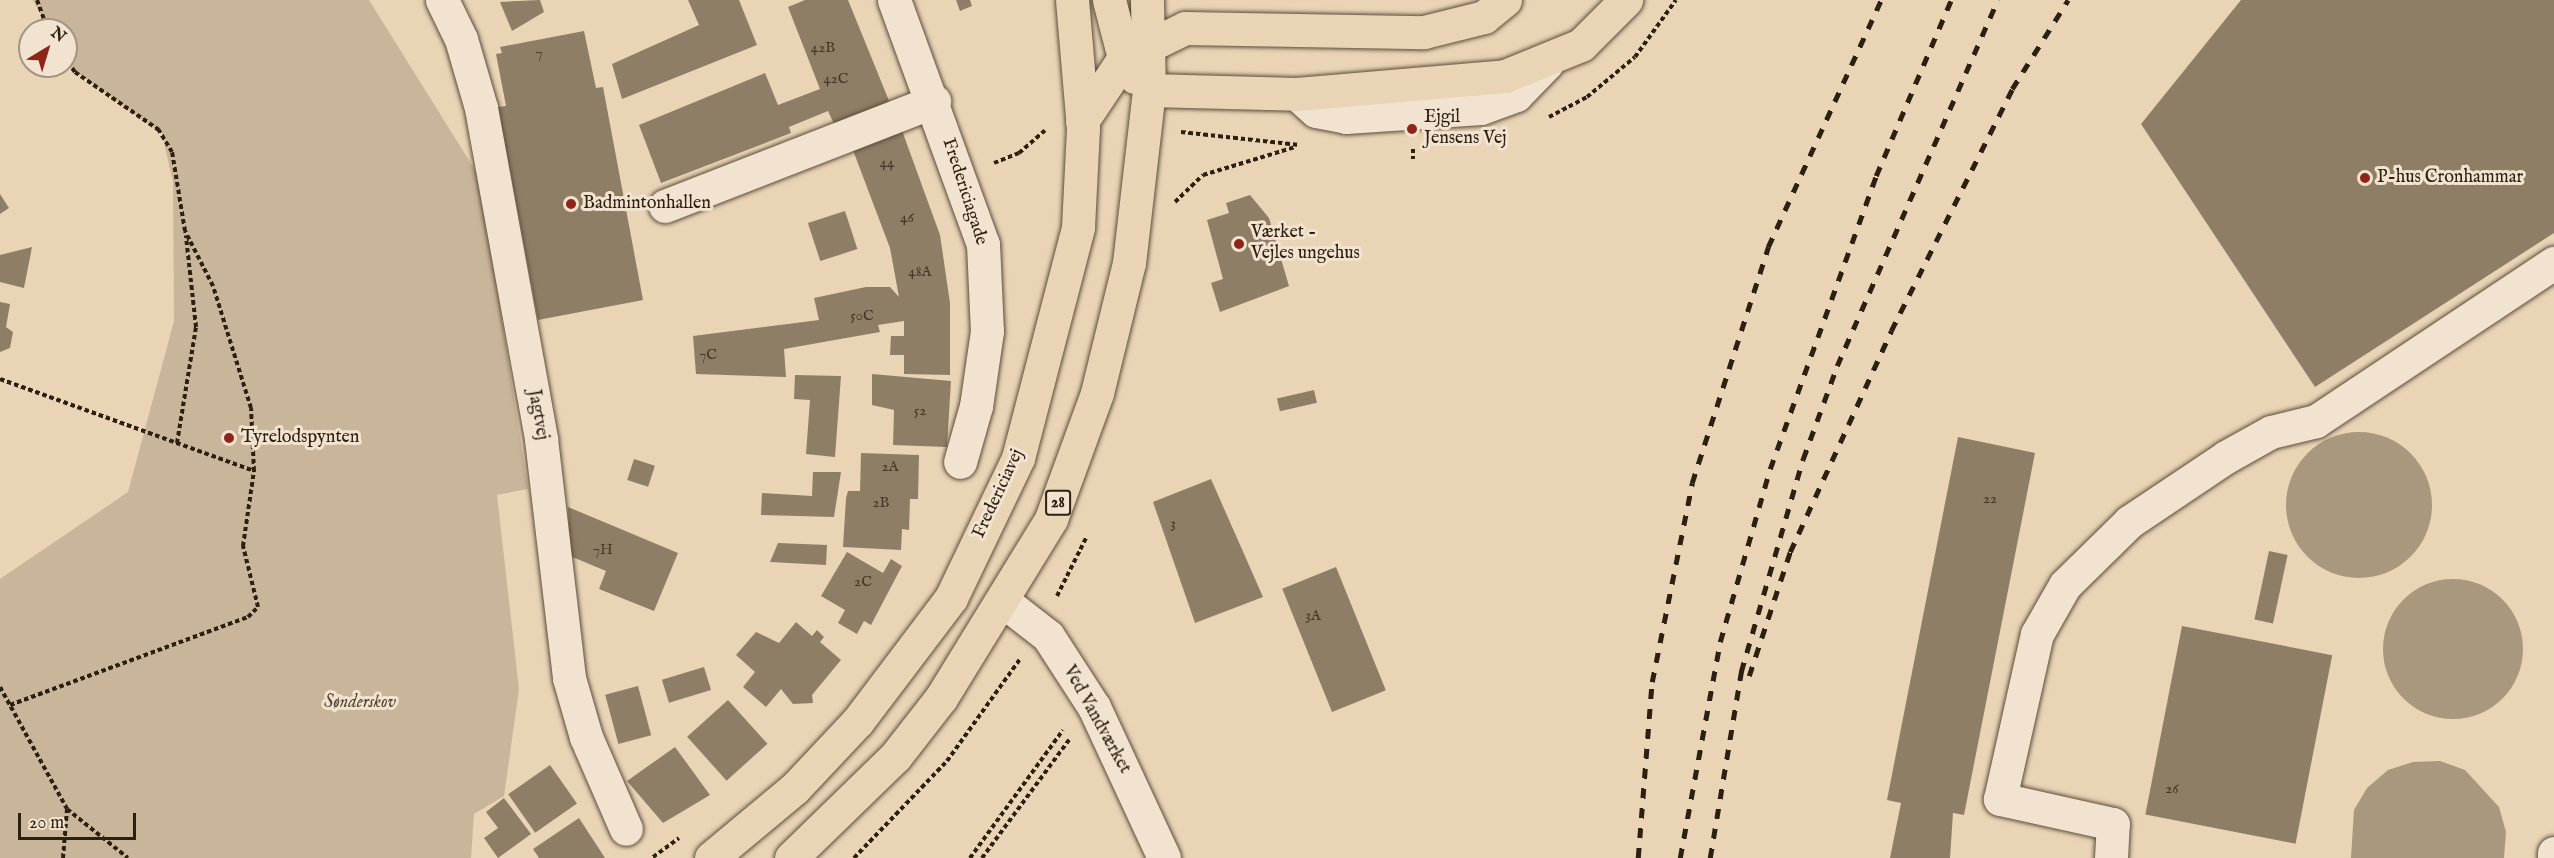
<!DOCTYPE html>
<meta charset="utf-8">
<style>
body{margin:0}
#map{position:relative;width:2554px;height:858px;overflow:hidden;background:#e9d4b6;font-family:"IM FELL English",serif}
div>[style]{position:absolute}
[style*='--x']{left:calc(var(--x)*1px);top:calc(var(--y)*1px);width:calc(var(--w)*1px);rotate:calc(var(--a)*1deg)}
.green>*{inset:0;background:#c9b59a}
.water>*{inset:0;background:#a9977e}
.round{border-radius:50%}
.building>*{inset:0;background:#8f7e66;transform-origin:0 0}
.path>*{height:4px;margin-top:-2px;transform-origin:0;background:repeating-linear-gradient(90deg,#2d2010 0 4.5px,transparent 0 7.5px)}
.roads{filter:drop-shadow(0 0 2px #5c4d3a) drop-shadow(0 0 2px #5c4d3a)}
.minor>*{height:33px;margin:-16.5px;padding:0 16.5px;transform-origin:16.5px;border-radius:16.5px;background:#f1e3d0}
.major>*{height:33px;margin:-16.5px;padding:0 16.5px;transform-origin:16.5px;border-radius:16.5px;background:#e9d4b6}
.rail>*{height:4.5px;margin-top:-2.25px;transform-origin:0;background:repeating-linear-gradient(90deg,#2d2010 0 10px,transparent 0 20px)}
.dots>*{width:16px;height:16px;translate:-50% -50%;box-sizing:border-box;border:3px solid #f1e3d0;border-radius:50%}
span{translate:-50% -50%;white-space:nowrap;text-align:center;line-height:1.15;-webkit-text-stroke:6px #f1e3d0;paint-order:stroke}
.number-label{font-size:15px;color:#463826}
.number-label span{-webkit-text-stroke-width:0}
.shield-label span{padding:2px 4px;background:#f1e3d0;border:2px solid;border-radius:4px;-webkit-text-stroke-width:0}
.shield-label{font-size:16px;color:#2d2010;font-weight:700}
.poi-label{font-size:18px;color:#2d2010}
.left{translate:0 -50%;text-align:left}
.street-label{font-size:18px;color:#2d2010}
.park-label{font-size:18px;color:#544532;font-style:italic}
.north{position:absolute;left:18px;top:18px;width:60px;height:60px;box-sizing:border-box;background:#f1e3d0;border:2px solid #a39583;border-radius:50%;rotate:38deg;font-size:16px;font-weight:700;line-height:24px;text-align:center;color:#2d2010}
.north::after{content:'';display:block;margin:auto;width:21px;height:27px;background:#8f2418;clip-path:polygon(50% 0,100% 100%,50% 72%,0 100%)}
.scale{position:absolute;left:18px;top:813px;width:118px;height:27px;box-sizing:border-box;border:3px solid #2d2010;border-top:0;padding-left:8px;font-size:18px;line-height:21px;white-space:nowrap;color:#2d2010;-webkit-text-stroke:4px #f1e3d0;paint-order:stroke}
</style>
<div id="map">
<div class="green">
<div style="clip-path:polygon(33px 0,369px 0,480px 178px,528px 489px,497px 495px,519px 689px,504px 796px,474px 814px,471px 858px,0 858px,0 579px,128px 492px,174px 321px,173px 182px,162px 134px,69px 67px,66px 30px,49px 30px)"></div>
</div>
<div class="water">
<div class="round" style="left:2286px;top:432px;width:146px;height:146px"></div>
<div class="round" style="left:2383px;top:579px;width:140px;height:140px"></div>
<div style="clip-path:polygon(2440px 761px,2465px 770px,2499px 807px,2506px 832px,2504px 858px,2351px 858px,2354px 810px,2367px 788px,2388px 770px,2413px 762px)"></div>
</div>
<div class="building">
<div style="clip-path:polygon(540px 0,544px 12px,512px 31px,500px 2px)"></div>
<div style="clip-path:polygon(688px 0,739px 0,757px 45px,622px 99px,612px 64px,699px 25px)"></div>
<div style="clip-path:polygon(805px 0,848px 0,894px 113px,840px 137px,828px 111px,789px 127px,791px 133px,661px 183px,639px 125px,765px 73px,778px 105px,820px 89px,788px 7px)"></div>
<div style="clip-path:polygon(956px 0,970px 0,972px 6px,960px 11px)"></div>
<div style="clip-path:polygon(2241px 0,2554px 0,2554px 233px,2315px 387px,2141px 124px)"></div>
<div style="clip-path:polygon(584px 31px,596px 88px,603px 87px,643px 300px,538px 320px,498px 107px,506px 106px,496px 54px,502px 53px,500px 47px)"></div>
<div style="clip-path:polygon(900px 125px,940px 235px,950px 303px,950px 375px,904px 374px,904px 355px,890px 355px,891px 336px,904px 336px,904px 321px,878px 325px,880px 332px,784px 349px,786px 377px,696px 374px,693px 336px,819px 320px,814px 298px,866px 287px,890px 287px,899px 297px,890px 248px,851px 145px)"></div>
<div style="clip-path:polygon(0 194px,9px 208px,0 214px)"></div>
<div style="clip-path:polygon(1250px 195px,1269px 218px,1289px 286px,1220px 312px,1211px 283px,1223px 279px,1207px 220px,1229px 213px,1226px 203px)"></div>
<div style="left:845px;top:211px;width:40px;height:39px;rotate:72deg"></div>
<div style="clip-path:polygon(32px 247px,24px 288px,0 282px,0 255px)"></div>
<div style="clip-path:polygon(0 302px,10px 304px,6px 327px,13px 332px,10px 348px,0 352px)"></div>
<div style="clip-path:polygon(872px 374px,951px 381px,947px 447px,893px 445px,894px 410px,872px 405px)"></div>
<div style="clip-path:polygon(795px 375px,841px 376px,835px 457px,806px 454px,810px 400px,794px 399px)"></div>
<div style="left:1314px;top:390px;width:13px;height:38px;rotate:77deg"></div>
<div style="clip-path:polygon(1958px 437px,2035px 453px,1964px 815px,1953px 813px,1950px 858px,1890px 858px,1901px 803px,1887px 800px)"></div>
<div style="clip-path:polygon(861px 453px,919px 455px,918px 499px,910px 499px,909px 530px,902px 529px,901px 550px,843px 547px,846px 498px,848px 491px,860px 491px)"></div>
<div style="left:634px;top:459px;width:22px;height:22px;rotate:18deg"></div>
<div style="clip-path:polygon(813px 472px,841px 472px,834px 517px,761px 515px,762px 493px,812px 496px)"></div>
<div style="clip-path:polygon(1211px 479px,1263px 597px,1195px 623px,1153px 502px)"></div>
<div style="clip-path:polygon(568px 507px,678px 553px,654px 611px,599px 589px,606px 571px,570px 556px)"></div>
<div style="clip-path:polygon(778px 543px,827px 545px,826px 565px,770px 562px)"></div>
<div style="left:2269px;top:551px;width:19px;height:70px;rotate:12deg"></div>
<div style="clip-path:polygon(847px 552px,883px 573px,891px 559px,902px 566px,871px 625px,864px 621px,857px 634px,838px 623px,845px 610px,821px 596px)"></div>
<div style="left:1336px;top:567px;width:133px;height:58px;rotate:68deg"></div>
<div style="clip-path:polygon(796px 622px,812px 636px,817px 630px,824px 637px,820px 642px,841px 660px,812px 695px,813px 703px,793px 704px,781px 689px,766px 707px,743px 687px,755px 672px,736px 655px,756px 632px,779px 643px)"></div>
<div style="left:2182px;top:626px;width:153px;height:192px;rotate:11deg"></div>
<div style="left:704px;top:667px;width:24px;height:44px;rotate:73deg"></div>
<div style="left:638px;top:686px;width:51px;height:34px;rotate:75deg"></div>
<div style="left:728px;top:700px;width:59px;height:55px;rotate:48deg"></div>
<div style="clip-path:polygon(675px 747px,710px 795px,663px 823px,627px 781px)"></div>
<div style="left:550px;top:765px;width:47px;height:51px;rotate:55deg"></div>
<div style="clip-path:polygon(504px 798px,531px 834px,498px 858px,484px 838px,498px 828px,486px 812px)"></div>
<div style="clip-path:polygon(579px 818px,605px 858px,539px 858px,533px 849px)"></div>
</div>
<div class="path">
<div style="--x:37;--y:0;--w:32;--a:70"></div>
<div style="--x:1549;--y:117;--w:43;--a:-27.8"></div>
<div style="--x:1587;--y:97;--w:62;--a:-39.8"></div>
<div style="--x:1635;--y:57;--w:70;--a:-54.3"></div>
<div style="--x:1181;--y:132;--w:119;--a:6.3"></div>
<div style="--x:1413;--y:149;--w:10;--a:90"></div>
<div style="--x:994;--y:163;--w:27;--a:-22"></div>
<div style="--x:1019;--y:153;--w:35;--a:-41"></div>
<div style="--x:1175;--y:202;--w:39;--a:-44"></div>
<div style="--x:1203;--y:175;--w:96;--a:-16.9"></div>
<div style="--x:0;--y:379;--w:270;--a:19.9"></div>
<div style="--x:177;--y:443;--w:118;--a:-80.7"></div>
<div style="--x:196;--y:327;--w:92;--a:-96.3"></div>
<div style="--x:1057;--y:596;--w:65;--a:-63.4"></div>
<div style="--x:0;--y:687;--w:139;--a:61.2"></div>
<div style="--x:67;--y:809;--w:78;--a:38.8"></div>
<div style="--x:10;--y:705;--w:254;--a:-20.3"></div>
<div style="--x:248;--y:617;--w:14;--a:-45"></div>
<div style="--x:258;--y:607;--w:63;--a:-103.8"></div>
<div style="--x:243;--y:546;--w:76;--a:-81.7"></div>
<div style="--x:254;--y:471;--w:63;--a:-92.7"></div>
<div style="--x:251;--y:408;--w:128;--a:-107.3"></div>
<div style="--x:213;--y:286;--w:62;--a:-117"></div>
<div style="--x:185;--y:231;--w:80;--a:-99.3"></div>
<div style="--x:172;--y:152;--w:26;--a:-121"></div>
<div style="--x:159;--y:130;--w:102;--a:-145.4"></div>
<div style="--x:75;--y:72;--w:15;--a:-127"></div>
<div style="--x:653;--y:857;--w:32;--a:-36"></div>
<div style="--x:63;--y:858;--w:49;--a:-85.3"></div>
<div style="--x:854;--y:858;--w:134;--a:-46.2"></div>
<div style="--x:947;--y:761;--w:125;--a:-54.4"></div>
<div style="--x:970;--y:858;--w:158;--a:-54"></div>
<div style="--x:982;--y:858;--w:147;--a:-53.6"></div>
</div>
<div class="roads">
<div class="minor">
<div style="--x:442;--y:0;--w:43;--a:64"></div>
<div style="--x:461;--y:39;--w:72;--a:73.8"></div>
<div style="--x:481;--y:108;--w:336;--a:79.7"></div>
<div style="--x:541;--y:439;--w:241;--a:83.3"></div>
<div style="--x:569;--y:678;--w:61;--a:73.9"></div>
<div style="--x:586;--y:737;--w:100;--a:66.5"></div>
<div style="--x:894;--y:0;--w:260;--a:70"></div>
<div style="--x:983;--y:244;--w:87;--a:87.4"></div>
<div style="--x:987;--y:331;--w:76;--a:98.3"></div>
<div style="--x:976;--y:406;--w:58;--a:105.9"></div>
<div style="--x:1297;--y:94;--w:25;--a:42"></div>
<div style="--x:1316;--y:111;--w:31;--a:11"></div>
<div style="--x:1346;--y:117;--w:135;--a:-3.8"></div>
<div style="--x:1481;--y:108;--w:37;--a:-20"></div>
<div style="--x:1516;--y:95;--w:45;--a:-45.9"></div>
<div style="--x:665;--y:206;--w:289;--a:-21.3"></div>
<div style="--x:1003;--y:601;--w:57;--a:37.9"></div>
<div style="--x:1048;--y:636;--w:85;--a:57.1"></div>
<div style="--x:1094;--y:707;--w:166;--a:65.1"></div>
<div style="--x:2111;--y:858;--w:34;--a:-87"></div>
<div style="--x:2113;--y:824;--w:116;--a:-167.5"></div>
<div style="--x:2000;--y:799;--w:169;--a:-77.4"></div>
<div style="--x:2037;--y:634;--w:56;--a:-60.3"></div>
<div style="--x:2065;--y:585;--w:90;--a:-44.5"></div>
<div style="--x:2129;--y:522;--w:117;--a:-33.8"></div>
<div style="--x:2226;--y:457;--w:51;--a:-29.1"></div>
<div style="--x:2271;--y:432;--w:46;--a:-13.7"></div>
<div style="--x:2316;--y:421;--w:286;--a:-33.6"></div>
<div style="--x:2554;--y:858;--w:5;--a:-90"></div>
</div>
<div class="major">
<div style="--x:1109;--y:0;--w:60;--a:75.5"></div>
<div style="--x:1124;--y:58;--w:22;--a:60"></div>
<div style="--x:1149;--y:90;--w:148;--a:1.5"></div>
<div style="--x:1297;--y:94;--w:209;--a:-4.9"></div>
<div style="--x:1505;--y:76;--w:82;--a:-22.2"></div>
<div style="--x:1581;--y:45;--w:64;--a:-45"></div>
<div style="--x:1082;--y:121;--w:76;--a:-56.3"></div>
<div style="--x:1124;--y:58;--w:68;--a:-26.2"></div>
<div style="--x:1185;--y:28;--w:239;--a:1"></div>
<div style="--x:1424;--y:32;--w:62;--a:-14"></div>
<div style="--x:1484;--y:17;--w:27;--a:-39"></div>
<div style="--x:711;--y:858;--w:109;--a:-39.8"></div>
<div style="--x:795;--y:788;--w:92;--a:-46.8"></div>
<div style="--x:858;--y:721;--w:154;--a:-52.9"></div>
<div style="--x:951;--y:598;--w:155;--a:-64.4"></div>
<div style="--x:1018;--y:458;--w:239;--a:-75.4"></div>
<div style="--x:1078;--y:227;--w:99;--a:-87.1"></div>
<div style="--x:1083;--y:128;--w:128;--a:-94.9"></div>
<div style="--x:791;--y:858;--w:145;--a:-44.2"></div>
<div style="--x:895;--y:757;--w:75;--a:-52.1"></div>
<div style="--x:941;--y:698;--w:210;--a:-58.4"></div>
<div style="--x:1051;--y:519;--w:134;--a:-69.9"></div>
<div style="--x:1097;--y:393;--w:134;--a:-76.2"></div>
<div style="--x:1129;--y:263;--w:174;--a:-83.4"></div>
<div style="--x:1149;--y:90;--w:90;--a:-91.3"></div>
</div>
</div>
<div class="rail">
<div style="--x:1749;--y:676;--w:131;--a:-71.7"></div>
<div style="--x:1790;--y:552;--w:243;--a:-65.4"></div>
<div style="--x:1891;--y:331;--w:271;--a:-63.4"></div>
<div style="--x:2012;--y:89;--w:105;--a:-57.8"></div>
<div style="--x:1638;--y:858;--w:177;--a:-85.5"></div>
<div style="--x:1652;--y:682;--w:203;--a:-78.6"></div>
<div style="--x:1692;--y:483;--w:248;--a:-72.1"></div>
<div style="--x:1768;--y:247;--w:272;--a:-65.4"></div>
<div style="--x:1680;--y:858;--w:220;--a:-79.5"></div>
<div style="--x:1720;--y:642;--w:180;--a:-73.9"></div>
<div style="--x:1770;--y:469;--w:312;--a:-70.1"></div>
<div style="--x:1876;--y:176;--w:191;--a:-66.9"></div>
<div style="--x:1710;--y:858;--w:189;--a:-80.5"></div>
<div style="--x:1741;--y:672;--w:222;--a:-73.8"></div>
<div style="--x:1803;--y:459;--w:99;--a:-69.9"></div>
<div style="--x:1837;--y:366;--w:400;--a:-66.3"></div>
</div>
<div class="dots">
<div style="left:1412px;top:129px;background:#8f2418"></div>
<div style="left:2365px;top:178px;background:#8f2418"></div>
<div style="left:571px;top:204px;background:#8f2418"></div>
<div style="left:1239px;top:244px;background:#8f2418"></div>
<div style="left:229px;top:438px;background:#8f2418"></div>
</div>
<div class="number-label">
<span style="left:823px;top:48px">42B</span>
<span style="left:539px;top:53px">7</span>
<span style="left:836px;top:79px">42C</span>
<span style="left:887px;top:163px">44</span>
<span style="left:907px;top:218px">46</span>
<span style="left:920px;top:272px">48A</span>
<span style="left:862px;top:316px">50C</span>
<span style="left:708px;top:355px">7C</span>
<span style="left:920px;top:411px">52</span>
<span style="left:890px;top:467px">2A</span>
<span style="left:1990px;top:499px">22</span>
<span style="left:881px;top:503px">2B</span>
<span style="left:1173px;top:524px">3</span>
<span style="left:603px;top:550px">7H</span>
<span style="left:863px;top:582px">2C</span>
<span style="left:1313px;top:616px">3A</span>
<span style="left:2172px;top:789px">26</span>
</div>
<div class="shield-label">
<span style="left:1058px;top:503px">28</span>
</div>
<div class="poi-label">
<span class="left" style="left:1424px;top:129px">Ejgil<br>Jensens Vej</span>
<span class="left" style="left:2377px;top:178px">P-hus Cronhammar</span>
<span class="left" style="left:583px;top:204px">Badmintonhallen</span>
<span class="left" style="left:1251px;top:244px">Værket -<br>Vejles ungehus</span>
<span class="left" style="left:241px;top:438px">Tyrelodspynten</span>
</div>
<div class="street-label">
<span style="left:964px;top:192px;rotate:72deg">Fredericiagade</span>
<span style="left:537px;top:415px;rotate:80deg">Jagtvej</span>
<span style="left:999px;top:494px;rotate:-65deg">Fredericiavej</span>
<span style="left:1096px;top:720px;rotate:61deg">Ved Vandværket</span>
</div>
<div class="park-label">
<span style="left:360px;top:703px">Sønderskov</span>
</div>
<div class="north">N</div>
<div class="scale">20 m</div>
</div>
